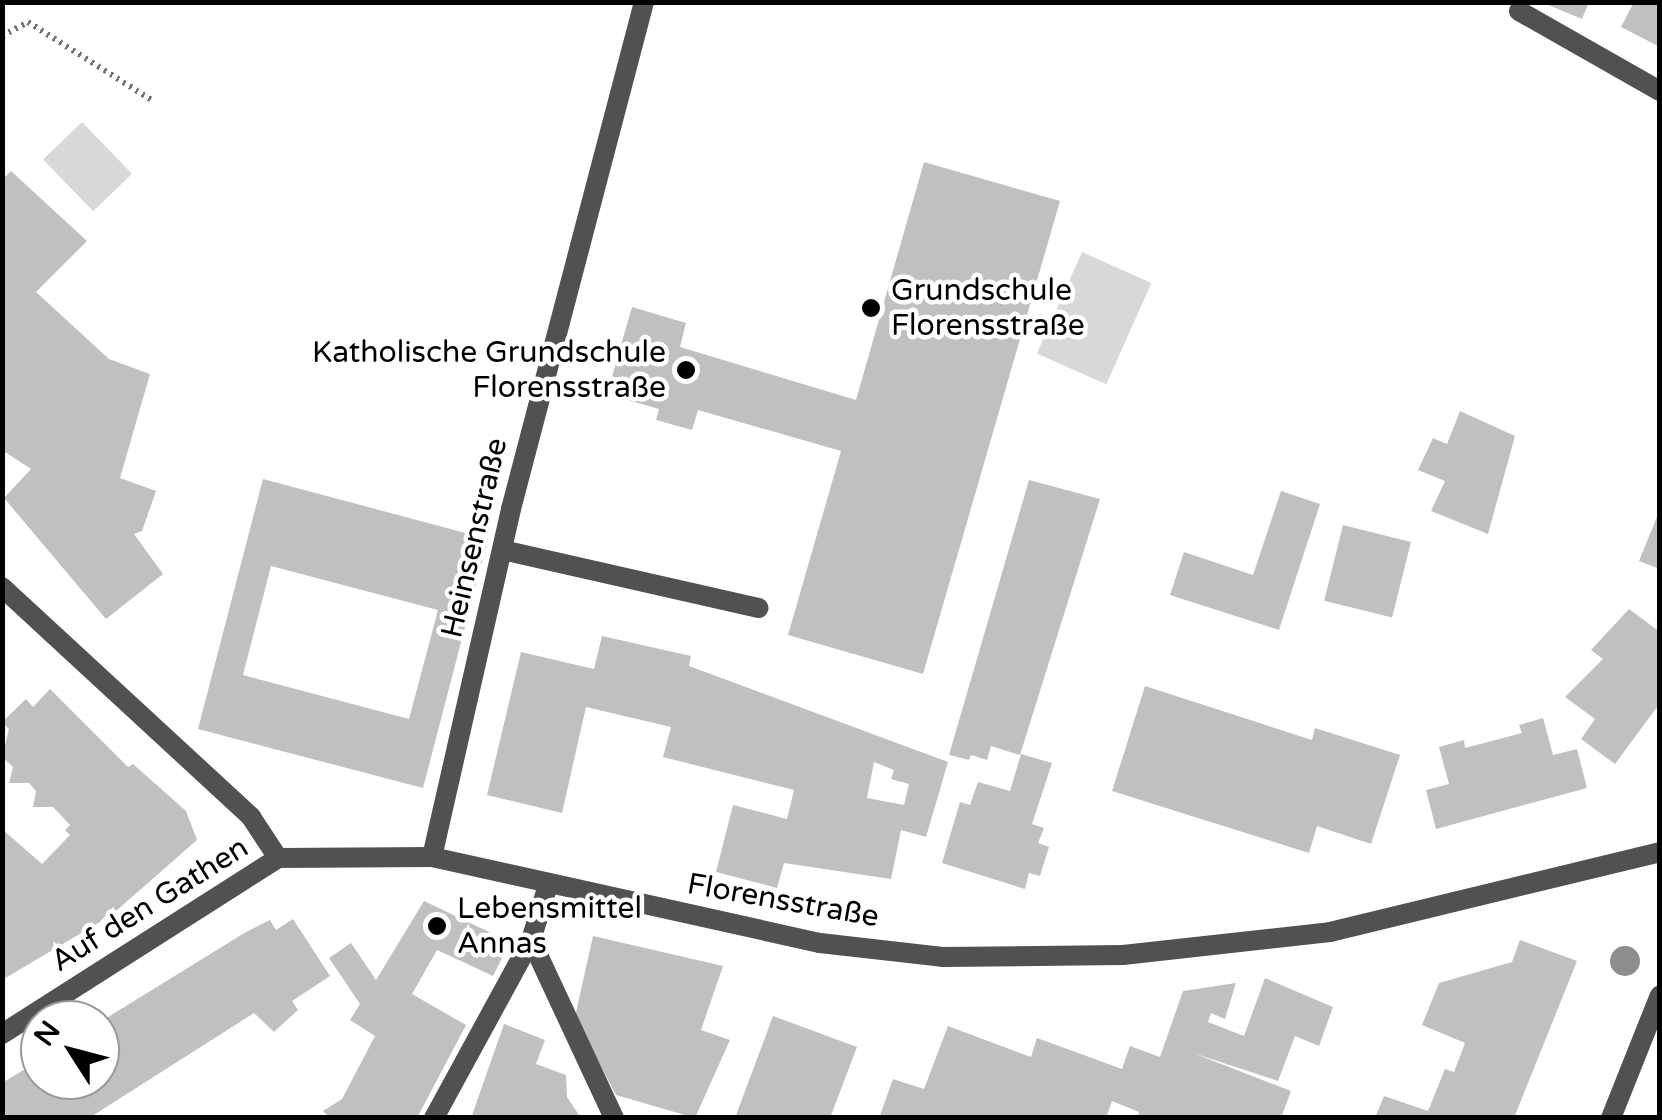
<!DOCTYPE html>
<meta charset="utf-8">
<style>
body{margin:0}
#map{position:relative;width:1662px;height:1120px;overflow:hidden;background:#fff;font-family:"Varela Round",sans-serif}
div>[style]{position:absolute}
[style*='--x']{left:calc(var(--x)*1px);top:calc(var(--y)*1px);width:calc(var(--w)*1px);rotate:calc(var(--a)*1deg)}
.green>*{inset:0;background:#d8d8d8;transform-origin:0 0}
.building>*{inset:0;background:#c0c0c0;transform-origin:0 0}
.path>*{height:6px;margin-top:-3px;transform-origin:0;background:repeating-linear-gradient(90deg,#737373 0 2.5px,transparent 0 7.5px)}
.lane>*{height:20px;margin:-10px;padding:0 10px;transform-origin:10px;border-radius:10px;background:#515151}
.street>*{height:20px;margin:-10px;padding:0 10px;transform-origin:10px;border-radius:10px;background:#515151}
.trees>*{width:30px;height:30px;margin:-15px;border-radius:50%;background:#8d8d8d}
.dots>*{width:28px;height:28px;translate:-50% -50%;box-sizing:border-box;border:5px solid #fff;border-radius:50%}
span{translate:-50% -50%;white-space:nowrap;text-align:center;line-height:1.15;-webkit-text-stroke:9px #fff;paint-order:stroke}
.poi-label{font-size:30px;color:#000}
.left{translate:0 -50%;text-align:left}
.right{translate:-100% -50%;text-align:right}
.street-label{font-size:30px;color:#000}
.frame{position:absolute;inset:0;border:5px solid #000;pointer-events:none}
.north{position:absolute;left:20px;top:1000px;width:100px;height:100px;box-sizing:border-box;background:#fff;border:2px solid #999;border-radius:50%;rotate:306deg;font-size:28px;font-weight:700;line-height:40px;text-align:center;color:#000}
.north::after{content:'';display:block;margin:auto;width:35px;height:45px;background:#000;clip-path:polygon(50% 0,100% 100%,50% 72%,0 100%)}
</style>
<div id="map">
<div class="green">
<div style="left:82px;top:122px;width:72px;height:54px;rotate:46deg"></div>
<div style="left:1082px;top:252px;width:76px;height:111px;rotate:24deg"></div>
</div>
<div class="building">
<div style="clip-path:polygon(1541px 2px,1589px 2px,1582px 19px)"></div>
<div style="clip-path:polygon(1634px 2px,1660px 2px,1660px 47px,1621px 27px)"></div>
<div style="clip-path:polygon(924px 162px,1060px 201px,923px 674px,788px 635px,841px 451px,698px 410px,692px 430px,656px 420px,659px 409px,607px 394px,632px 307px,686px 323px,680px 347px,856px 400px)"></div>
<div style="clip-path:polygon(11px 171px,87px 241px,36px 292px,109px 359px,150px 374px,120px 478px,156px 491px,142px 531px,134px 534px,163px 574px,106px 619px,4px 498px,31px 469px,2px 450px,2px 180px)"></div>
<div style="clip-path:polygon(1460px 411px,1515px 436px,1488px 534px,1431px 511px,1445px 481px,1418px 470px,1433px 438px,1447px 444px)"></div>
<div style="clip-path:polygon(evenodd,263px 479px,488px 539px,423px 788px,198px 729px,263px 479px,271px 566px,438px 610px,409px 719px,243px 675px,271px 566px)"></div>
<div style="clip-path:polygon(1029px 480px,1100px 499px,1020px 755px,991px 746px,987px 760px,971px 755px,969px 760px,949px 755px)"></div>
<div style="clip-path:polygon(1281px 491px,1320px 504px,1279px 630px,1170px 595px,1184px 552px,1253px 575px)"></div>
<div style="clip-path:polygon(1659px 512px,1660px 512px,1660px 569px,1639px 561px)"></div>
<div style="left:1343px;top:525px;width:70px;height:78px;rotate:14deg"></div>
<div style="clip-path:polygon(1629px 609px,1660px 632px,1660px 703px,1615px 764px,1581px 739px,1595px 719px,1565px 697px,1603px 659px,1591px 650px)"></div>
<div style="clip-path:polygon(evenodd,602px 636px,691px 656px,689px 666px,948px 762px,926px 837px,901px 830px,891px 879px,784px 863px,777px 888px,716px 872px,733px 805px,787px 819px,794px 790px,663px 757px,671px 727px,586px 707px,562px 813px,487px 795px,521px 652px,594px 669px,602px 636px,874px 762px,894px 770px,891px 779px,909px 784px,904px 805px,867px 798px,874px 762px)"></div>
<div style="clip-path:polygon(1145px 686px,1312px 740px,1315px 728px,1400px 755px,1371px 844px,1317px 826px,1309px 853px,1112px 791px)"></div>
<div style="clip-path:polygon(50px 689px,128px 767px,133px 764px,186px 811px,197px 840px,116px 911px,113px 907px,100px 922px,2px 980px,2px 829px,42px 864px,70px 835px,65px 830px,70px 825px,53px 807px,33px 807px,36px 791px,29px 783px,9px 783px,13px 767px,2px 757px,9px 729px,2px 722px,26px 699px,33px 707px)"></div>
<div style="clip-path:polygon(1543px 718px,1553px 755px,1577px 749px,1587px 788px,1436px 829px,1426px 790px,1449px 784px,1439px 747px,1464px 740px,1465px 748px,1522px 733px,1519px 725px)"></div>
<div style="clip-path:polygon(1021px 754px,1052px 763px,1032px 824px,1044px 828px,1038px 843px,1049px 847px,1040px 876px,1029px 873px,1025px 889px,942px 863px,960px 802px,970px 805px,978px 782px,1010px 791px)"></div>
<div style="clip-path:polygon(424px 901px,510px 942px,493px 976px,437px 950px,412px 994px,466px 1025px,417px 1118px,330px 1118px,323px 1111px,342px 1099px,375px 1036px,350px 1020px,360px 1004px,329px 958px,351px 943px,376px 980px)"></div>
<div style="clip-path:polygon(293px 919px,330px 976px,292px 1001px,298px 1010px,274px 1032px,254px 1013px,89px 1118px,2px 1118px,2px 1083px,40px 1060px,40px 1080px,100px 1080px,100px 1022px,246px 932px,270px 920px,276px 930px)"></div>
<div style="clip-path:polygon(593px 936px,723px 966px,701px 1030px,730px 1040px,695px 1118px,616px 1095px,575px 1017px)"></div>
<div style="clip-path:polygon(1520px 940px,1577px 961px,1514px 1118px,1375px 1118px,1384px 1096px,1428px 1111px,1445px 1069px,1454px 1072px,1465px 1043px,1422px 1025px,1439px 983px,1512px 962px)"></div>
<div style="clip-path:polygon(1265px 978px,1333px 1007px,1319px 1046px,1295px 1036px,1278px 1081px,1193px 1053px,1291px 1091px,1281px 1118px,1137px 1118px,1139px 1112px,1112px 1101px,1106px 1118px,879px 1118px,893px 1079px,924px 1089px,948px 1026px,1031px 1057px,1037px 1038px,1122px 1069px,1130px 1046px,1160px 1057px,1183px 991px,1236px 983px,1225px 1019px,1211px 1013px,1208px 1022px,1244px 1036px)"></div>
<div style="clip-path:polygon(773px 1016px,857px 1047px,830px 1118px,735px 1118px)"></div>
<div style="clip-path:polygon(504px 1024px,545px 1040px,536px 1064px,566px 1075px,567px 1097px,581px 1118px,471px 1118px)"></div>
</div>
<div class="path">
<div style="--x:2;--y:36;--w:30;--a:-28"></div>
<div style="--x:28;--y:22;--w:148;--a:32.3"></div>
</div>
<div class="lane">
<div style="--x:1519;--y:11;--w:162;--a:29.6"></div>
<div style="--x:503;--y:550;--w:262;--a:12.8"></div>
</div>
<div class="street">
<div style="--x:2;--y:587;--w:339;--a:42.7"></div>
<div style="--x:251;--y:817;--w:49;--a:56.6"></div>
<div style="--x:432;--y:857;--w:357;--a:-77.2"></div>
<div style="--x:511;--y:509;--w:524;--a:-75.3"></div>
<div style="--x:531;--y:940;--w:196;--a:65"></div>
<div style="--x:2;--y:1034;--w:327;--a:-32.5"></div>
<div style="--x:278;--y:858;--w:154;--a:-0.4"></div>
<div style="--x:432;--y:857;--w:397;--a:12.5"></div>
<div style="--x:820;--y:943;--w:123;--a:6.5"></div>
<div style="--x:942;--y:957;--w:181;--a:-0.6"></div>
<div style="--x:1123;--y:955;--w:208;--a:-6.3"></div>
<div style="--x:1330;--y:932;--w:340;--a:-13.6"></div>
<div style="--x:434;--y:1118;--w:203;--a:-61.4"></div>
<div style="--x:531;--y:940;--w:58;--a:-72.8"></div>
<div style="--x:1611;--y:1118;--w:132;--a:-68.3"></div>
</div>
<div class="trees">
<div style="left:1625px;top:961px"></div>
</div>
<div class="dots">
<div style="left:871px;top:308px;background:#000"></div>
<div style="left:686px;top:370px;background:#000"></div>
<div style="left:437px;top:926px;background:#000"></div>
</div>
<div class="poi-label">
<span class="left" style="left:891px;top:308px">Grundschule<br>Florensstraße</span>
<span class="right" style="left:666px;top:370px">Katholische Grundschule<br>Florensstraße</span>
<span class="left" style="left:457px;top:926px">Lebensmittel<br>Annas</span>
</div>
<div class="street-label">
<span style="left:475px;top:538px;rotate:-77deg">Heinsenstraße</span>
<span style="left:783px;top:901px;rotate:10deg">Florensstraße</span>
<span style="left:150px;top:905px;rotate:-32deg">Auf den Gathen</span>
</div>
<div class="frame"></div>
<div class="north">N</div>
</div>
